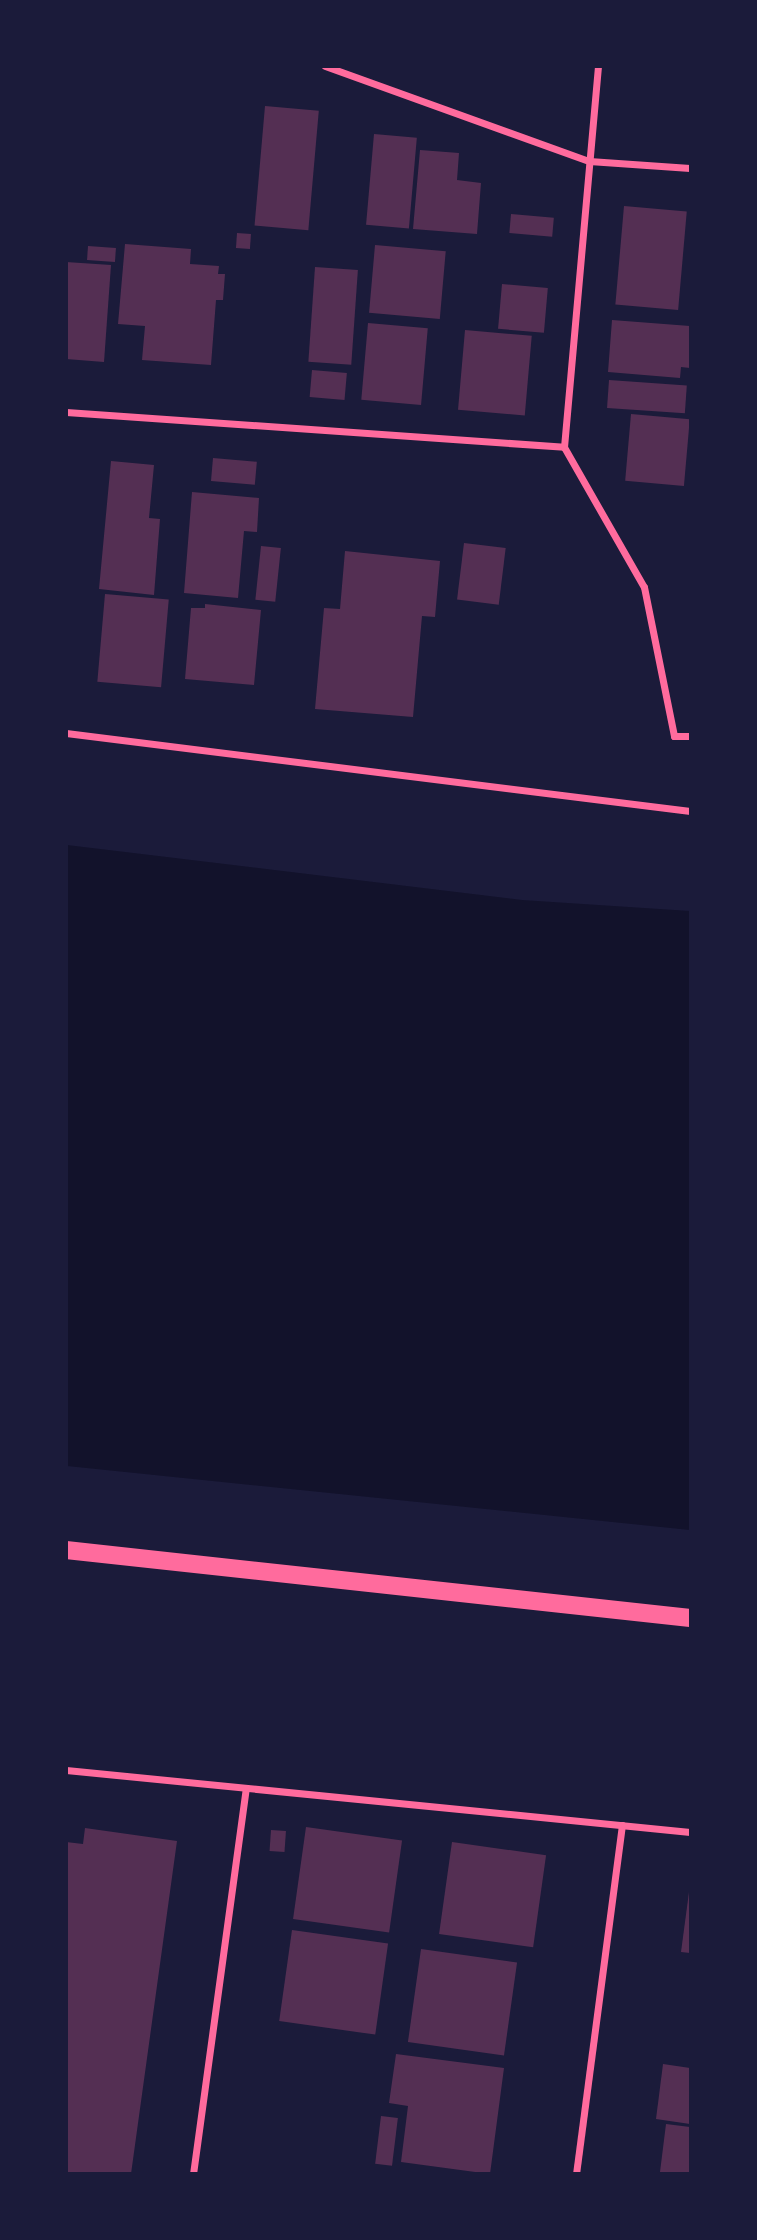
<!DOCTYPE html>
<style>
body{margin:0}
#map{position:relative;width:757px;height:2240px;overflow:hidden;background:#1b1b3a;font-family:Bitter,serif}
div>[style]{position:absolute}
[style*='--x']{left:calc(var(--x)*1px);top:calc(var(--y)*1px);width:calc(var(--w)*1px);rotate:calc(var(--a)*1deg)}
.water>*{inset:0;background:#12122b}
.building>*{inset:0;background:#542f53;transform-origin:0 0}
.minor>*{height:7px;margin:-3.5px;padding:0 3.5px;transform-origin:3.5px;border-radius:3.5px;background:#ff6b9d}
.primary>*{height:18px;margin:-9px;padding:0 9px;transform-origin:9px;border-radius:9px;background:#ff6b9d}
span{translate:-50% -50%;white-space:nowrap;text-align:center;line-height:1.15;-webkit-text-stroke:7px #1b1b3a;paint-order:stroke}
.frame{position:absolute;inset:0;border:68px solid #1b1b3a;pointer-events:none}
</style>
<div id="map">
<div class="water">
<div style="clip-path:polygon(67px 845px,522px 900px,690px 911px,690px 1530px,67px 1466px)"></div>
</div>
<div class="building">
<div style="left:265px;top:106px;width:54px;height:120px;rotate:5deg"></div>
<div style="left:374px;top:134px;width:43px;height:91px;rotate:5deg"></div>
<div style="clip-path:polygon(420px 150px,459px 153px,457px 180px,481px 183px,477px 234px,413px 229px)"></div>
<div style="left:624px;top:206px;width:63px;height:99px;rotate:5deg"></div>
<div style="left:511px;top:214px;width:43px;height:19px;rotate:5deg"></div>
<div style="left:237px;top:233px;width:14px;height:15px;rotate:4deg"></div>
<div style="clip-path:polygon(125px 244px,191px 249px,190px 264px,219px 266px,218px 274px,225px 274px,223px 300px,216px 300px,211px 365px,142px 360px,145px 326px,118px 324px)"></div>
<div style="left:375px;top:245px;width:71px;height:68px;rotate:5deg"></div>
<div style="left:88px;top:246px;width:28px;height:14px;rotate:4deg"></div>
<div style="clip-path:polygon(66px 262px,111px 265px,104px 362px,66px 359px)"></div>
<div style="left:315px;top:267px;width:43px;height:95px;rotate:4deg"></div>
<div style="left:502px;top:284px;width:46px;height:45px;rotate:5deg"></div>
<div style="clip-path:polygon(612px 320px,690px 326px,690px 368px,681px 367px,680px 378px,608px 372px)"></div>
<div style="left:368px;top:323px;width:60px;height:77px;rotate:5deg"></div>
<div style="left:465px;top:330px;width:67px;height:80px;rotate:5deg"></div>
<div style="left:312px;top:370px;width:35px;height:27px;rotate:5deg"></div>
<div style="left:609px;top:380px;width:78px;height:28px;rotate:4deg"></div>
<div style="left:631px;top:414px;width:59px;height:67px;rotate:5deg"></div>
<div style="left:213px;top:458px;width:44px;height:23px;rotate:5deg"></div>
<div style="clip-path:polygon(111px 461px,154px 465px,149px 518px,160px 519px,154px 595px,99px 589px)"></div>
<div style="clip-path:polygon(192px 492px,259px 498px,257px 532px,244px 531px,238px 598px,184px 593px)"></div>
<div style="left:464px;top:543px;width:42px;height:57px;rotate:7deg"></div>
<div style="left:261px;top:546px;width:20px;height:54px;rotate:6deg"></div>
<div style="clip-path:polygon(345px 551px,440px 561px,435px 617px,422px 616px,413px 717px,315px 709px,324px 608px,340px 609px)"></div>
<div style="left:105px;top:594px;width:64px;height:88px;rotate:5deg"></div>
<div style="clip-path:polygon(205px 604px,261px 610px,254px 685px,185px 679px,191px 608px,205px 608px)"></div>
<div style="left:306px;top:1827px;width:97px;height:93px;rotate:8deg"></div>
<div style="clip-path:polygon(85px 1828px,177px 1841px,131px 2174px,66px 2174px,66px 1842px,83px 1844px)"></div>
<div style="left:271px;top:1830px;width:15px;height:21px;rotate:4deg"></div>
<div style="left:452px;top:1842px;width:95px;height:93px;rotate:8deg"></div>
<div style="clip-path:polygon(689px 1892px,690px 1892px,690px 1953px,681px 1952px)"></div>
<div style="left:292px;top:1930px;width:97px;height:92px;rotate:8deg"></div>
<div style="left:421px;top:1949px;width:97px;height:94px;rotate:8deg"></div>
<div style="clip-path:polygon(396px 2054px,504px 2068px,490px 2174px,401px 2162px,408px 2106px,389px 2103px)"></div>
<div style="clip-path:polygon(663px 2064px,690px 2068px,690px 2124px,656px 2119px)"></div>
<div style="left:381px;top:2116px;width:17px;height:48px;rotate:7deg"></div>
<div style="clip-path:polygon(666px 2124px,690px 2127px,690px 2174px,660px 2172px)"></div>
</div>
<div class="minor">
<div style="--x:325;--y:66;--w:281;--a:19.8"></div>
<div style="--x:589;--y:161;--w:101;--a:4"></div>
<div style="--x:66;--y:412;--w:499;--a:4"></div>
<div style="--x:564;--y:447;--w:383;--a:-84.9"></div>
<div style="--x:564;--y:447;--w:161;--a:60.3"></div>
<div style="--x:644;--y:587;--w:152;--a:78.6"></div>
<div style="--x:674;--y:736;--w:16;--a:0"></div>
<div style="--x:66;--y:733;--w:629;--a:7.13"></div>
<div style="--x:66;--y:1770;--w:627;--a:5.67"></div>
<div style="--x:193;--y:2174;--w:389;--a:-82.2"></div>
<div style="--x:576;--y:2174;--w:352;--a:-82.5"></div>
</div>
<div class="primary">
<div style="--x:66;--y:1550;--w:628;--a:6.22"></div>
</div>
<div class="frame"></div>
</div>
